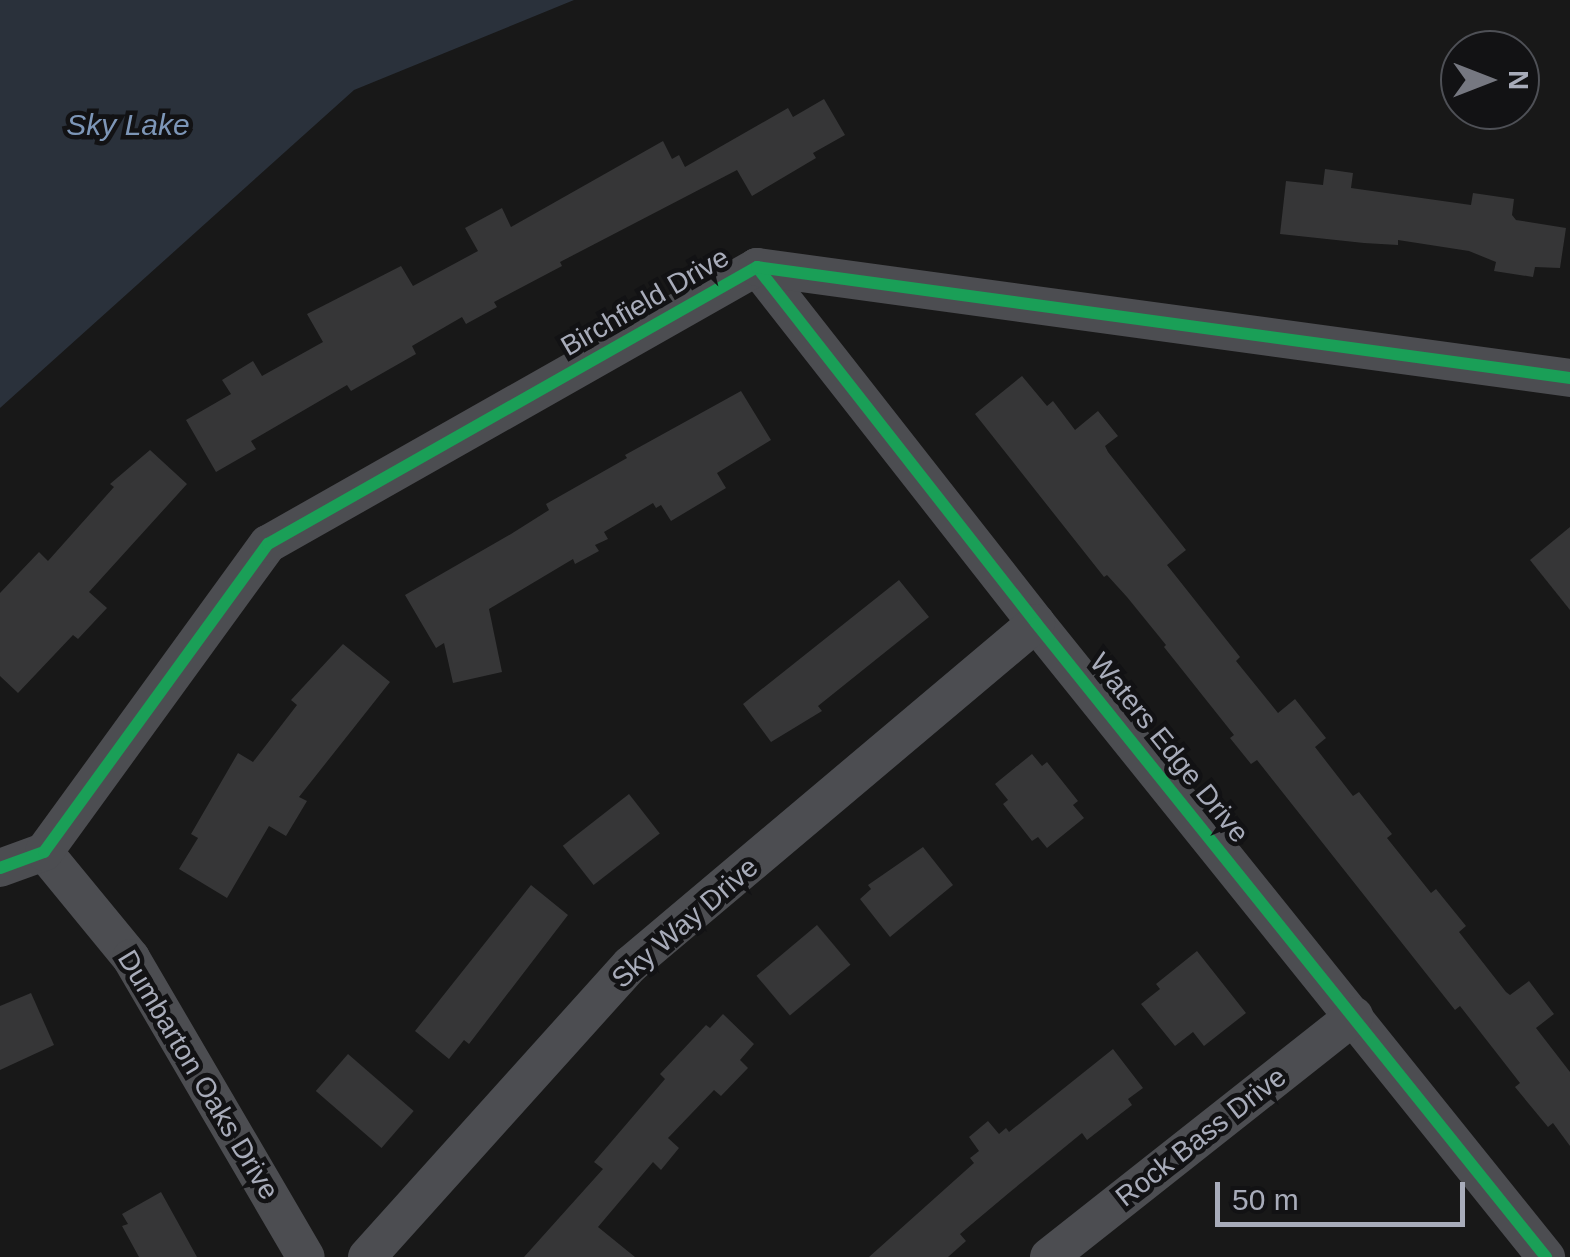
<!DOCTYPE html>
<style>
body{margin:0}
#map{position:relative;width:1570px;height:1257px;overflow:hidden;background:#181818;font-family:Helvetica,sans-serif}
div>[style]{position:absolute}
[style*='--x']{left:calc(var(--x)*1px);top:calc(var(--y)*1px);width:calc(var(--w)*1px);rotate:calc(var(--a)*1deg)}
.water>*{inset:0;background:#2a313b}
.building>*{inset:0;background:#363637;transform-origin:0 0}
.street>*{height:38px;margin:-19px;padding:0 19px;transform-origin:19px;border-radius:19px;background:#4c4d51}
.cycleway>*{height:12px;margin:-6px;padding:0 6px;transform-origin:6px;border-radius:6px;background:#1a9f57}
span{translate:-50% -50%;white-space:nowrap;text-align:center;line-height:1.15;-webkit-text-stroke:9px #121214;paint-order:stroke}
.street-label{font-size:28px;color:#a8acba}
.water-label{font-size:30px;color:#7d96b7;font-style:italic}
.north{position:absolute;left:1440px;top:30px;width:100px;height:100px;box-sizing:border-box;background:#121214;border:2px solid #4e5056;border-radius:50%;rotate:90deg;font-size:28px;font-weight:700;line-height:40px;text-align:center;color:#a8acba}
.north::after{content:'';display:block;margin:auto;width:35px;height:45px;background:#767881;clip-path:polygon(50% 0,100% 100%,50% 72%,0 100%)}
.scale{position:absolute;left:1215px;top:1182px;width:250px;height:45px;box-sizing:border-box;border:5px solid #a8acba;border-top:0;padding-left:12px;font-size:30px;line-height:35px;white-space:nowrap;color:#a8acba;-webkit-text-stroke:8px #121214;paint-order:stroke}
</style>
<div id="map">
<div class="water">
<div style="clip-path:polygon(0 0,574px 0,354px 90px,0 408px)"></div>
</div>
<div class="building">
<div style="clip-path:polygon(824px 99px,845px 135px,813px 153px,816px 158px,752px 196px,737px 170px,560px 262px,562px 266px,494px 302px,497px 307px,466px 324px,462px 317px,412px 346px,416px 354px,351px 391px,347px 385px,251px 441px,256px 449px,216px 472px,186px 420px,231px 394px,222px 380px,253px 361px,262px 376px,323px 342px,307px 314px,401px 266px,413px 286px,478px 251px,465px 228px,502px 208px,511px 227px,663px 141px,672px 159px,679px 155px,685px 167px,788px 108px,793px 117px)"></div>
<div style="clip-path:polygon(1325px 169px,1353px 173px,1351px 188px,1471px 205px,1473px 193px,1514px 199px,1512px 215px,1516px 220px,1566px 228px,1560px 268px,1535px 267px,1533px 277px,1494px 271px,1496px 262px,1469px 251px,1398px 240px,1398px 245px,1364px 243px,1280px 234px,1286px 181px,1323px 185px)"></div>
<div style="clip-path:polygon(1022px 376px,1047px 406px,1053px 401px,1075px 430px,1098px 411px,1118px 436px,1105px 446px,1108px 452px,1186px 550px,1167px 565px,1240px 657px,1236px 661px,1278px 713px,1295px 699px,1326px 738px,1315px 747px,1353px 796px,1359px 792px,1392px 834px,1387px 838px,1431px 893px,1436px 889px,1466px 926px,1459px 932px,1506px 992px,1510px 995px,1529px 981px,1554px 1014px,1536px 1028px,1570px 1072px,1570px 1146px,1553px 1123px,1548px 1127px,1515px 1087px,1520px 1083px,1460px 1006px,1455px 1010px,1257px 760px,1251px 764px,1230px 738px,1234px 735px,1164px 647px,1166px 645px,1127px 597px,1107px 575px,1104px 577px,975px 414px)"></div>
<div style="clip-path:polygon(741px 391px,771px 440px,717px 473px,726px 488px,671px 521px,661px 505px,656px 508px,653px 503px,604px 532px,608px 539px,595px 545px,599px 551px,575px 564px,573px 559px,489px 609px,502px 672px,453px 683px,444px 643px,436px 648px,405px 595px,511px 534px,549px 510px,546px 504px,627px 458px,625px 455px)"></div>
<div style="clip-path:polygon(150px 450px,187px 484px,89px 592px,107px 608px,78px 639px,73px 635px,18px 693px,0 676px,0 593px,39px 552px,48px 561px,114px 487px,110px 484px)"></div>
<div style="clip-path:polygon(1570px 527px,1570px 610px,1530px 560px)"></div>
<div style="clip-path:polygon(899px 580px,929px 617px,818px 706px,822px 711px,771px 742px,743px 704px)"></div>
<div style="clip-path:polygon(343px 644px,390px 682px,299px 797px,307px 801px,286px 836px,269px 826px,227px 898px,179px 869px,198px 838px,191px 834px,238px 753px,253px 762px,297px 705px,291px 700px)"></div>
<div style="clip-path:polygon(1032px 754px,1042px 766px,1047px 762px,1078px 801px,1073px 805px,1084px 818px,1047px 848px,1038px 837px,1032px 841px,1003px 804px,1008px 800px,995px 784px)"></div>
<div style="left:629px;top:794px;width:50px;height:84px;rotate:52deg"></div>
<div style="clip-path:polygon(923px 847px,953px 885px,890px 937px,860px 899px,871px 889px,868px 885px)"></div>
<div style="clip-path:polygon(531px 885px,568px 915px,469px 1044px,464px 1040px,449px 1059px,415px 1031px)"></div>
<div style="left:817px;top:925px;width:52px;height:79px;rotate:50deg"></div>
<div style="clip-path:polygon(1197px 951px,1246px 1013px,1204px 1046px,1193px 1032px,1175px 1046px,1141px 1004px,1160px 989px,1156px 984px)"></div>
<div style="clip-path:polygon(31px 993px,54px 1045px,0 1070px,0 1006px)"></div>
<div style="clip-path:polygon(723px 1014px,754px 1044px,740px 1060px,748px 1068px,721px 1096px,714px 1090px,668px 1138px,679px 1148px,661px 1170px,653px 1162px,598px 1227px,635px 1257px,524px 1257px,603px 1169px,594px 1162px,665px 1079px,660px 1074px,706px 1025px,710px 1028px)"></div>
<div style="clip-path:polygon(1113px 1049px,1143px 1088px,1128px 1099px,1132px 1105px,1087px 1140px,1082px 1133px,1010px 1192px,960px 1234px,966px 1241px,948px 1257px,869px 1257px,974px 1163px,970px 1158px,979px 1151px,969px 1137px,988px 1121px,999px 1134px,1006px 1128px,1009px 1132px)"></div>
<div style="left:348px;top:1054px;width:87px;height:49px;rotate:41deg"></div>
<div style="clip-path:polygon(161px 1192px,197px 1257px,139px 1257px,122px 1226px,128px 1224px,122px 1214px)"></div>
</div>
<div class="street">
<div style="--x:757;--y:267;--w:452;--a:51.9"></div>
<div style="--x:1036;--y:623;--w:814;--a:51.19"></div>
<div style="--x:44;--y:852;--w:137;--a:50.6"></div>
<div style="--x:131;--y:958;--w:346;--a:59.7"></div>
<div style="--x:0;--y:868;--w:47;--a:-20"></div>
<div style="--x:44;--y:852;--w:381;--a:-54"></div>
<div style="--x:268;--y:544;--w:562;--a:-29.53"></div>
<div style="--x:757;--y:267;--w:821;--a:7.77"></div>
<div style="--x:367;--y:1257;--w:393;--a:-48"></div>
<div style="--x:630;--y:965;--w:531;--a:-40.11"></div>
<div style="--x:1049;--y:1257;--w:389;--a:-38.3"></div>
</div>
<div class="cycleway">
<div style="--x:757;--y:267;--w:452;--a:51.9"></div>
<div style="--x:1036;--y:623;--w:814;--a:51.19"></div>
<div style="--x:0;--y:868;--w:47;--a:-20"></div>
<div style="--x:44;--y:852;--w:381;--a:-54"></div>
<div style="--x:268;--y:544;--w:562;--a:-29.53"></div>
<div style="--x:757;--y:267;--w:821;--a:7.77"></div>
</div>
<div class="street-label">
<span style="left:645px;top:302px;rotate:-30deg">Birchfield Drive</span>
<span style="left:1169px;top:748px;rotate:51deg">Waters Edge Drive</span>
<span style="left:685px;top:923px;rotate:-41deg">Sky Way Drive</span>
<span style="left:198px;top:1075px;rotate:59deg">Dumbarton Oaks Drive</span>
<span style="left:1201px;top:1137px;rotate:-38deg">Rock Bass Drive</span>
</div>
<div class="water-label">
<span style="left:128px;top:125px">Sky Lake</span>
</div>
<div class="north">N</div>
<div class="scale">50 m</div>
</div>
